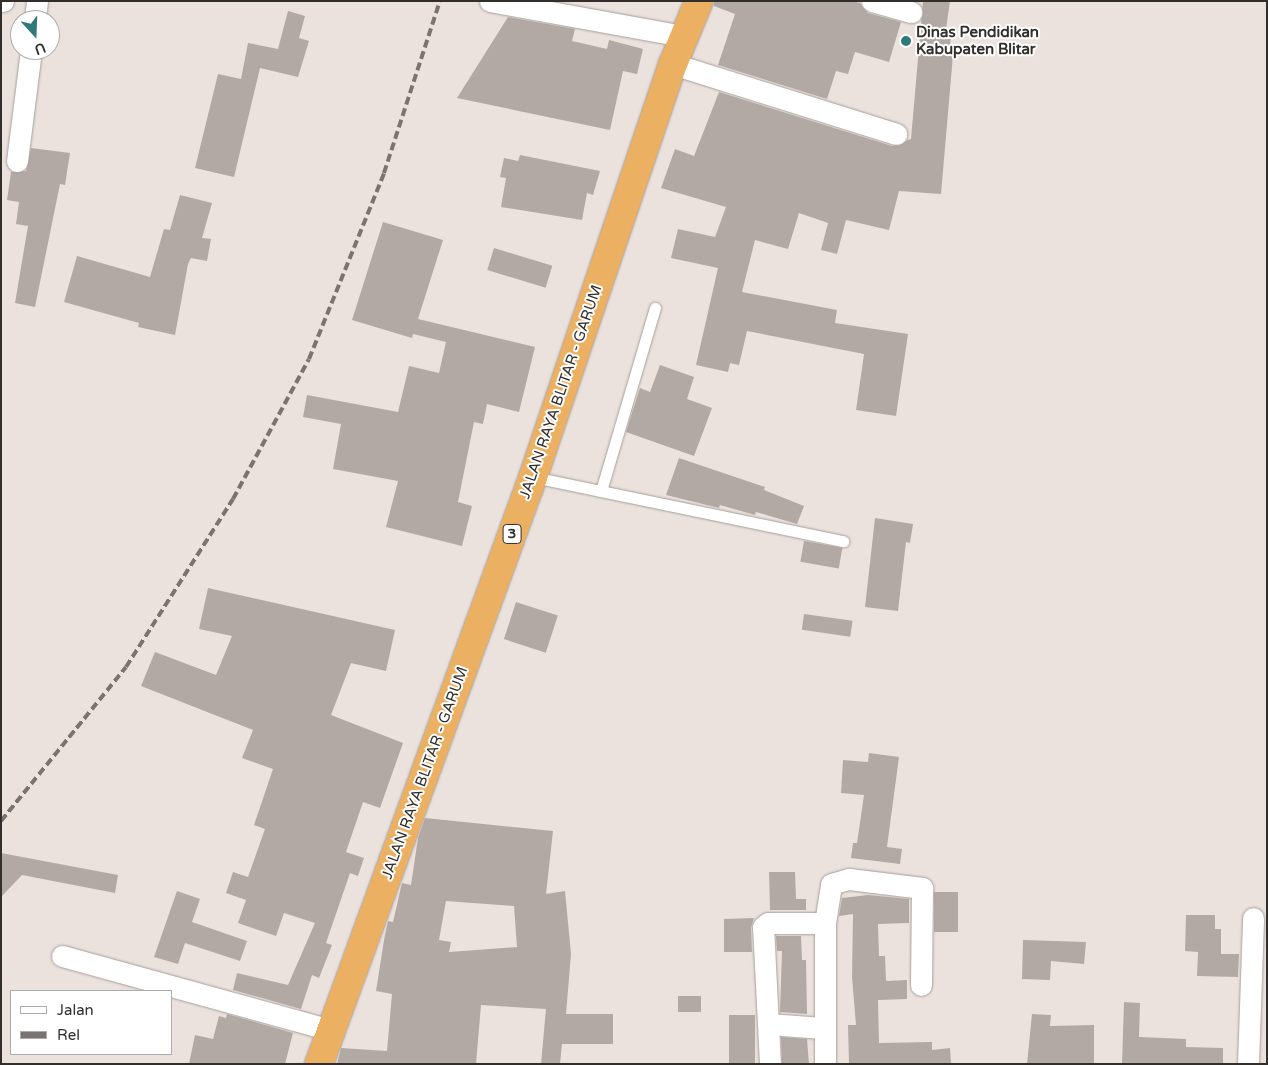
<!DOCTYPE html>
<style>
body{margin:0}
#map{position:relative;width:1268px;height:1065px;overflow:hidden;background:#ebe1dd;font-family:"Varela Round",sans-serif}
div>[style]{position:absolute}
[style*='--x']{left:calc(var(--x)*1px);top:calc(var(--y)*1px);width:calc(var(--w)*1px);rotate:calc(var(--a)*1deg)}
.building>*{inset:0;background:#b2a9a5;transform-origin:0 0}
.roads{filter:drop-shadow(0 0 1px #a79e9a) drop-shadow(0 0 1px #a79e9a)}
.service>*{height:11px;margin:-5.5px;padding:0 5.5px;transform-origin:5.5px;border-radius:5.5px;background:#fff}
.minor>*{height:21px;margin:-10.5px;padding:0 10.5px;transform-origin:10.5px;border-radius:10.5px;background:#fff}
.trunk>*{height:28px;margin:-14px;padding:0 14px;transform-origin:14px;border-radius:14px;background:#ebb062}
.rail>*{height:4px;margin-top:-2px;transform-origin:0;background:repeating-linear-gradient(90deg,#797471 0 8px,transparent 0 12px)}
.dots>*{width:14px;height:14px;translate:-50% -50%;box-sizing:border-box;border:2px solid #fff;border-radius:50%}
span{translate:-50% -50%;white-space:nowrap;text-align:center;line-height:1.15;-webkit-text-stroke:4px #fff;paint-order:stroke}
.shield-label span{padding:1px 4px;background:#fff;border:1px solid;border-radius:4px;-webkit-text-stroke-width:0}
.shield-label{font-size:14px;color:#312e2c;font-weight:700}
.poi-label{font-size:15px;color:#312e2c;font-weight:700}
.left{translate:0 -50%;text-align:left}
.street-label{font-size:15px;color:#312e2c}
.frame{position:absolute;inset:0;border:2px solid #312e2c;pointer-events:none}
.legend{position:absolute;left:10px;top:990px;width:162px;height:65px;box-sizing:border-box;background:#fff;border:1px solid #adabab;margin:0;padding:6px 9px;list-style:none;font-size:15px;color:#312e2c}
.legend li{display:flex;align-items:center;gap:10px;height:25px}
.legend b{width:25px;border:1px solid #adabab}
.north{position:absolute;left:10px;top:10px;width:50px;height:50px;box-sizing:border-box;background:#fff;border:1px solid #adabab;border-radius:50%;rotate:160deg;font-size:14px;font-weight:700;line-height:20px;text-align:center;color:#312e2c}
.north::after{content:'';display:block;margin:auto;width:18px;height:22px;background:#307a79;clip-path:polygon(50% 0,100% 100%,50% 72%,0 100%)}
</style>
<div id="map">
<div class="building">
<div style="clip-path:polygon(714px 1px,853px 1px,860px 3px,868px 13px,901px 22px,889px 62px,855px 52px,848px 74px,836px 71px,827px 99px,718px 65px,735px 14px,714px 6px)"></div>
<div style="clip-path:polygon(923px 1px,950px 1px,945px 36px,951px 36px,949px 55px,953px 55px,941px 194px,899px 191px,889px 230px,846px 220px,837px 254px,821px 250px,828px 223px,799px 213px,788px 249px,755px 240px,742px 292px,837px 310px,835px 323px,908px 334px,896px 416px,856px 410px,864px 354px,747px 331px,739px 365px,730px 363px,728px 372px,696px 365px,718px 268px,671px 258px,678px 229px,715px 237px,726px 207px,661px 188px,675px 149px,694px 156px,719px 92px,892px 146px,911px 139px)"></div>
<div style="clip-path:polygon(288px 11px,305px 16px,299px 38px,309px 41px,298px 77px,260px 68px,234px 177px,195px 168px,218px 74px,241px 79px,248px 43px,278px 49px)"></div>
<div style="clip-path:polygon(508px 17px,575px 29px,572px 41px,607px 49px,609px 40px,643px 49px,637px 74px,623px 71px,610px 130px,457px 98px)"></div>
<div style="clip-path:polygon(31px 148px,70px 153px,65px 185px,60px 184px,35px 307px,15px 303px,28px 226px,16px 224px,19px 202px,7px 200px,11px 172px,26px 171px)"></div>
<div style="clip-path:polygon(520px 155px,600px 171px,593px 195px,587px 193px,582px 220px,501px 207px,506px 178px,500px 177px,504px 158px,518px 161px)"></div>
<div style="clip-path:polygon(180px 195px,212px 203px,202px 238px,211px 239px,207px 261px,191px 258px,188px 264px,175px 335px,138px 327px,139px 323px,64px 302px,77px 256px,150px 277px,164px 229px,170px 230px)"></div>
<div style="clip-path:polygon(383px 222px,443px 240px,418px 319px,535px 347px,519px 412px,487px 404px,483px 424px,474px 422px,458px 502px,472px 506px,462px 546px,386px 527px,398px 481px,333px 469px,341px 424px,303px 417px,307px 395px,398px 412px,409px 366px,439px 373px,446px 342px,413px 334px,412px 338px,352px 320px)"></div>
<div style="left:494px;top:248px;width:61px;height:23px;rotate:17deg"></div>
<div style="clip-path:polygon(660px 365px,694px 377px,687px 399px,712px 408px,694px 456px,626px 432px,640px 388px,650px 392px)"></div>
<div style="clip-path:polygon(679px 458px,765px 487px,764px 490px,804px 506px,797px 524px,756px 512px,755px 515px,720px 505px,719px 508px,666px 495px)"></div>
<div style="clip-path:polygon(875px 518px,913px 524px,910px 543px,906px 542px,898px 611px,865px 607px)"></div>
<div style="left:804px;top:541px;width:39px;height:21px;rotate:10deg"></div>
<div style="clip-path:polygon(208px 588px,395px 630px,386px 671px,351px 663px,331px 715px,403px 743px,380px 808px,363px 802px,346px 852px,364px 858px,358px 876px,350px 873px,326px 943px,332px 945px,319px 978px,312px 975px,301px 1009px,233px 990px,237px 973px,288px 985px,315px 923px,284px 913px,276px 936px,238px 923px,246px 900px,226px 893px,233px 872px,248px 877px,265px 829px,254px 825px,273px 769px,242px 758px,253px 730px,141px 686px,155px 652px,216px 675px,232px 636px,199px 629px)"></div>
<div style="left:516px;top:602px;width:44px;height:39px;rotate:18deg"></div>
<div style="left:804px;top:614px;width:49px;height:16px;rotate:8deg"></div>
<div style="clip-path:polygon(869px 753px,899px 757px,887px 847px,902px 849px,900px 864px,851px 858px,853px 843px,857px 843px,864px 795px,841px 793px,843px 760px,868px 762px)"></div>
<div style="clip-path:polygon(evenodd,425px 818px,553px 831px,546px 894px,565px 891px,571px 954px,566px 1014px,613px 1014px,613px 1044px,562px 1044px,560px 1064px,541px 1064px,546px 1009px,481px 1005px,476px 1064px,337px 1064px,341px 1048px,387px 1051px,392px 994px,376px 991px,384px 940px,388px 921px,393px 922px,402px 883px,411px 885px,418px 838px,425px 818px,446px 901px,514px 906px,517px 947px,449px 952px,451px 942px,439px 940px,446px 901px)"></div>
<div style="clip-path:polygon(1px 853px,118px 875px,115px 893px,22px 875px,1px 897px)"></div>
<div style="clip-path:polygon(769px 872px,795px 872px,796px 899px,806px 899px,806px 910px,770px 910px)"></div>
<div style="clip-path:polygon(177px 891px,200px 899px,192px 922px,247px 941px,240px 961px,185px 943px,178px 964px,154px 957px)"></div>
<div style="left:958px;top:892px;width:40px;height:24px;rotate:90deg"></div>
<div style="clip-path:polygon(868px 895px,909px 899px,909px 923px,878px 924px,879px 956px,885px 956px,886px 981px,907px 980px,907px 999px,878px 1000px,879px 1043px,932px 1042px,932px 1050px,950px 1048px,951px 1064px,849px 1064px,848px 1025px,856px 1025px,852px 977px,853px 914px,839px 916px,842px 898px)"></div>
<div style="clip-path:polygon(1186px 915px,1215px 915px,1215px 929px,1221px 929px,1221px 954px,1239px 954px,1238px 977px,1197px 976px,1198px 952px,1185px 951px)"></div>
<div style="clip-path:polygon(754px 918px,751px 928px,752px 952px,724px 952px,724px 919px)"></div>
<div style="clip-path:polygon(776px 936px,801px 936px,802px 960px,806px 960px,807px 1014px,780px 1012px,782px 951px,777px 951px)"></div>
<div style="clip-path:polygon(1023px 940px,1086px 942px,1084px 964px,1051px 961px,1050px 980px,1022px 979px)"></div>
<div style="left:678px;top:996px;width:23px;height:16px"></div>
<div style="clip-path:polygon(1124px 1002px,1140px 1003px,1139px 1037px,1186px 1039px,1186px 1047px,1223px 1048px,1223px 1064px,1122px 1064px)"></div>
<div style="clip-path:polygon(227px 1014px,293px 1033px,285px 1064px,189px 1064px,195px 1035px,213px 1039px,219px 1016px,226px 1018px)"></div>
<div style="clip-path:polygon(1032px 1014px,1051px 1015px,1050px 1026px,1094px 1025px,1094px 1064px,1027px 1064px)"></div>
<div style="left:729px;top:1015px;width:26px;height:49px"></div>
<div style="clip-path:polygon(781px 1037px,807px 1039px,809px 1064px,782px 1064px)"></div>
</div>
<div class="roads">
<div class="service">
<div style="--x:533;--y:477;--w:317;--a:11.7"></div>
<div style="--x:601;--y:491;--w:191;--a:-73.6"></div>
</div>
<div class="minor">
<div style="--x:1;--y:1;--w:2;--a:0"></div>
<div style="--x:490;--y:1;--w:196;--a:10.3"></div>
<div style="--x:872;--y:1;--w:41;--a:15.8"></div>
<div style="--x:35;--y:20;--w:19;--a:-84"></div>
<div style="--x:673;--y:64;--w:234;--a:17.4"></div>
<div style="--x:17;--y:161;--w:112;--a:-82.8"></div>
<div style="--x:62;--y:956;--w:279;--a:15.4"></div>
<div style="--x:768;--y:1024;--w:55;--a:4.2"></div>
<div style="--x:770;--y:1064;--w:137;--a:-92.9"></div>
<div style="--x:763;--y:927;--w:6;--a:-39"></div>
<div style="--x:768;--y:923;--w:57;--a:0"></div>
<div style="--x:825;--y:1064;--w:141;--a:-90"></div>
<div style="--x:825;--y:923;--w:39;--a:-81"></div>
<div style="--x:831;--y:884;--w:19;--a:-16"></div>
<div style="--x:849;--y:879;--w:74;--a:7"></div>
<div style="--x:922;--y:888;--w:97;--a:90.6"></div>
<div style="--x:1248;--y:1064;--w:146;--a:-88"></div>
</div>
<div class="trunk">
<div style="--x:319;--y:1064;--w:625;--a:-69.97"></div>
<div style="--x:533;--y:477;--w:436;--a:-71.3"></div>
<div style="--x:673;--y:64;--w:68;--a:-67.6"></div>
</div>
</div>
<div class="rail">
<div style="--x:1;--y:821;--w:198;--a:-50.9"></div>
<div style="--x:126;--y:667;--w:199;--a:-57.5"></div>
<div style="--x:233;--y:499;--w:159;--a:-61.5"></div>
<div style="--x:309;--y:359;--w:201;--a:-68"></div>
<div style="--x:384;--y:173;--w:181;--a:-72"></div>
</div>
<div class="dots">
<div style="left:906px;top:41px;background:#307a79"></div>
</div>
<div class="shield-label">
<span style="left:512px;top:534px">3</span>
</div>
<div class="poi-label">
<span class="left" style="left:916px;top:41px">Dinas Pendidikan<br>Kabupaten Blitar</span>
</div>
<div class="street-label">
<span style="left:561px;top:392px;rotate:-71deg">JALAN RAYA BLITAR - GARUM</span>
<span style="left:425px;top:773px;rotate:-70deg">JALAN RAYA BLITAR - GARUM</span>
</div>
<div class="frame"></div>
<ul class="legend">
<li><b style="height:6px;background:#fff"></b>Jalan</li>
<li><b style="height:6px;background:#797471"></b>Rel</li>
</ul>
<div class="north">U</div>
</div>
